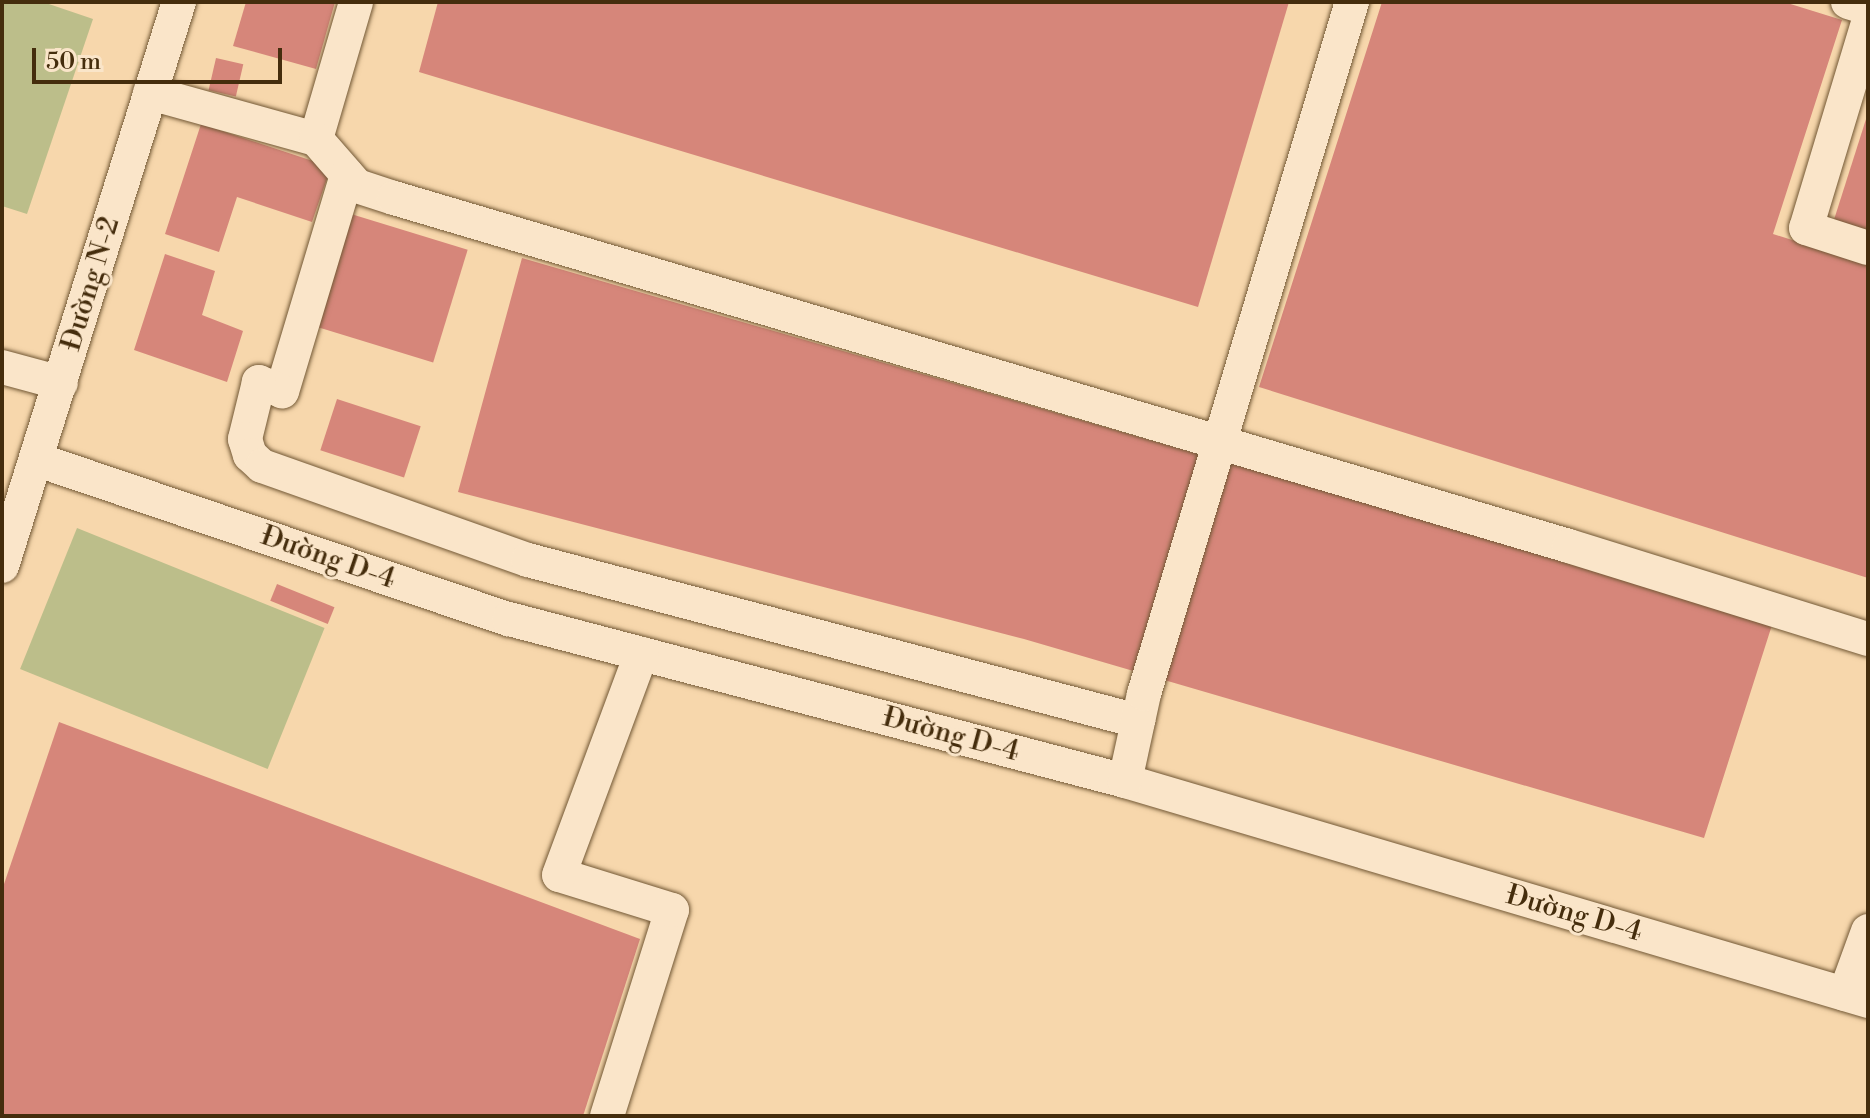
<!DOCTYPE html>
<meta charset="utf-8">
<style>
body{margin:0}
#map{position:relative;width:1870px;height:1118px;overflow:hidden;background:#f7d7ac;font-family:"Libre Bodoni",serif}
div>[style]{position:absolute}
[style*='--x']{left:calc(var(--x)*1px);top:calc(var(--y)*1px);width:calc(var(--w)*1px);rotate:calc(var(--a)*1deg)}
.green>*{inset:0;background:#bcbe8a;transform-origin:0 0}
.building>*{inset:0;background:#d6867a;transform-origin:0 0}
.roads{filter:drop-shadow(0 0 2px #725835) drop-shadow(0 0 2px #725835)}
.minor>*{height:34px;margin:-17px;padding:0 17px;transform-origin:17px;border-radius:17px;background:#fae5c9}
span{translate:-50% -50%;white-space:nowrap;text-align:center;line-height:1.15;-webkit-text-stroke:6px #fae5c9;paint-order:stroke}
.street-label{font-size:28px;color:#452d0d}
.frame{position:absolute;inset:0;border:4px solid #452d0d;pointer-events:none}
.scale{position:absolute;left:32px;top:48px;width:250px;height:36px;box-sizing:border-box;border:4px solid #452d0d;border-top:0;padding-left:10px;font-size:24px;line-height:28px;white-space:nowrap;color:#452d0d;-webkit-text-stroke:6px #fae5c9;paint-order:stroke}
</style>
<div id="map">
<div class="green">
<div style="clip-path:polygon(2px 2px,43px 2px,93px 19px,27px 214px,2px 206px)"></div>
<div style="left:77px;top:528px;width:267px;height:152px;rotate:22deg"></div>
</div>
<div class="building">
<div style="clip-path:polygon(246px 2px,335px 2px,316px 69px,233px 46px)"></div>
<div style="clip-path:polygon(438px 2px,1289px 2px,1198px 307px,419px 72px)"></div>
<div style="clip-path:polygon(1382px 2px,1784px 2px,1842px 20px,1773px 234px,1868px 264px,1868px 578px,1259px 387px)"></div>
<div style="left:216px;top:58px;width:28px;height:33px;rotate:13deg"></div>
<div style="clip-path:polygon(1867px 116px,1868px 116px,1868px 238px,1832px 226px)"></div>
<div style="clip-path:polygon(201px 124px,331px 167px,312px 222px,237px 197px,219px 252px,165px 234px)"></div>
<div style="left:351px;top:214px;width:122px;height:118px;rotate:17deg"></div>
<div style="clip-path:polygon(165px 254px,215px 271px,202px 315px,243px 331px,227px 382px,134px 350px)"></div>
<div style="clip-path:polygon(522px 258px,1381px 507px,1772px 625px,1704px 838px,1024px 639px,458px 492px)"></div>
<div style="left:337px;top:399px;width:88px;height:54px;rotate:18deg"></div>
<div style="left:277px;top:584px;width:62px;height:18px;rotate:22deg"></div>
<div style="clip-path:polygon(59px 722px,640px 939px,583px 1116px,2px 1116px,2px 890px)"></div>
</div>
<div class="roads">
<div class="minor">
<div style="--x:1848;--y:2;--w:21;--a:17"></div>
<div style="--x:1868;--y:23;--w:214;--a:106.8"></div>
<div style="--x:1806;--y:228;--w:65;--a:17.9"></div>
<div style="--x:150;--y:93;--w:172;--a:15.5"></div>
<div style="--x:316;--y:139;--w:143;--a:-73.7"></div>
<div style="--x:316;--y:139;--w:62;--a:48.9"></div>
<div style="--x:357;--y:186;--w:39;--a:18"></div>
<div style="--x:394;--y:198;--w:1225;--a:16.5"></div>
<div style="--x:1569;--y:546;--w:313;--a:17.3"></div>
<div style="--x:347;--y:175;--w:226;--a:106.7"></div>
<div style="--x:282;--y:391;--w:25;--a:-159"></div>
<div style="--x:259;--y:382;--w:59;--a:103.8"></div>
<div style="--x:245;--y:439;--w:17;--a:73"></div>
<div style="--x:250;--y:455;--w:16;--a:43"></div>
<div style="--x:262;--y:466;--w:282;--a:19.5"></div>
<div style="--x:528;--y:560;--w:631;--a:14.79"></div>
<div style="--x:2;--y:367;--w:61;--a:15.2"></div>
<div style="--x:38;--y:460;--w:497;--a:18.7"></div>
<div style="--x:509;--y:619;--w:637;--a:14.73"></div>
<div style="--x:1125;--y:781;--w:775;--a:16.49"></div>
<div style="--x:2;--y:566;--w:591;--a:-72.58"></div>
<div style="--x:1125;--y:781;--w:89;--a:-77.7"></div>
<div style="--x:1144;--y:694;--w:723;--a:-73.27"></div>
<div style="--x:1845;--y:994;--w:67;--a:-69.9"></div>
<div style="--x:607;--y:1116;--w:216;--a:-72.5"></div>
<div style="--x:672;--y:910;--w:118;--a:-162.8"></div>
<div style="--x:559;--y:875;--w:236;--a:-69.6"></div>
</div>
</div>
<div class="street-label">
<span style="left:91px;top:284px;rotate:-73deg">Đường N-2</span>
<span style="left:328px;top:558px;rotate:19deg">Đường D-4</span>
<span style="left:951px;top:735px;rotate:15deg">Đường D-4</span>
<span style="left:1574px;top:914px;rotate:16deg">Đường D-4</span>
</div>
<div class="frame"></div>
<div class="scale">50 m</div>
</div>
